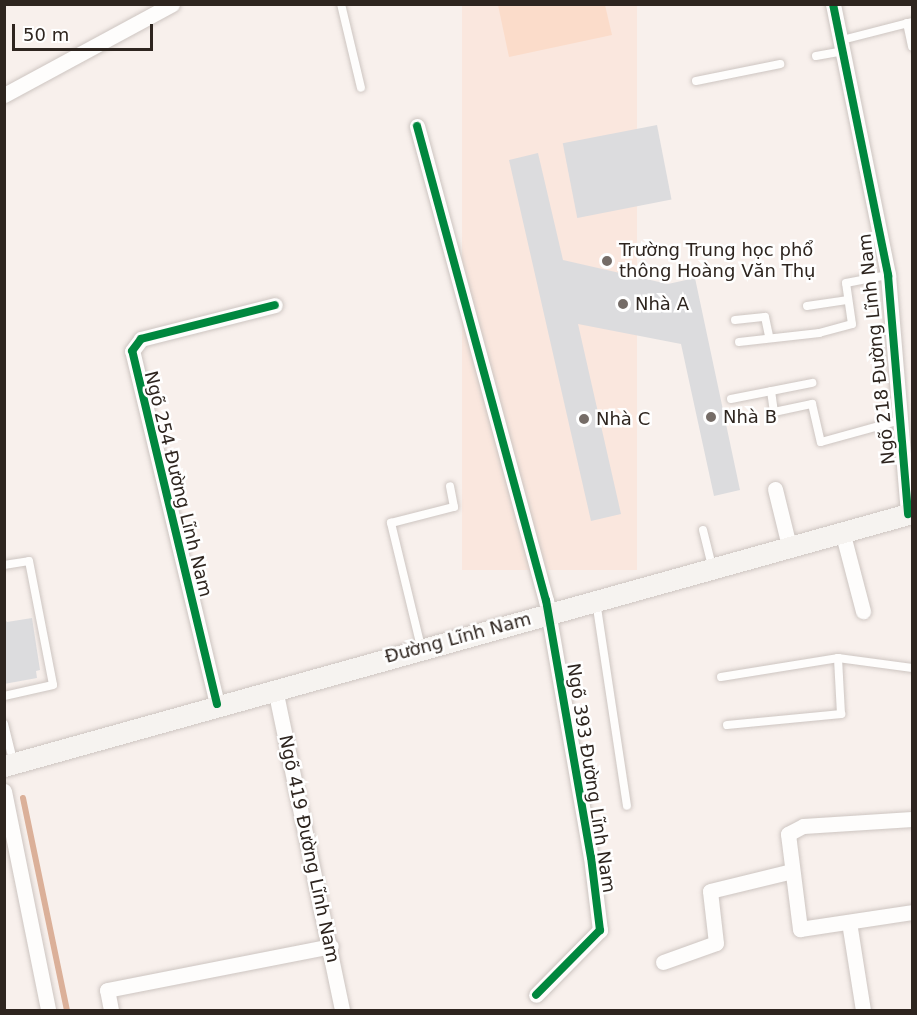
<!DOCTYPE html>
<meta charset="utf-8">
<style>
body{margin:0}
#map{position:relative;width:917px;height:1015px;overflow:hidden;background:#f8f0ec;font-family:"DejaVu Sans",sans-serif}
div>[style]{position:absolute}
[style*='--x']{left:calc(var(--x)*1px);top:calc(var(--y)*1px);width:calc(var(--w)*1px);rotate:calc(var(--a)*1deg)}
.built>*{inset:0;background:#fae7de;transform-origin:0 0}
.green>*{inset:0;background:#fbdcca}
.stream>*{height:6px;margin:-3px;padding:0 3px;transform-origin:3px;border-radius:3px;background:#dbb099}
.building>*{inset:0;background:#dcdcde;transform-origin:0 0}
.roads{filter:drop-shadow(0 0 2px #cdc5c1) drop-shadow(0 0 2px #cdc5c1)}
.service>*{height:8px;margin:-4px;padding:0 4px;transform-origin:4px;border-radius:4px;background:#fefdfc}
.minor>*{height:15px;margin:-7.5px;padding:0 7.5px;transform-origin:7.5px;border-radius:7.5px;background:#fefdfc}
.secondary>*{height:21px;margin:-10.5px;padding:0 10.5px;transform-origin:10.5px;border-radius:10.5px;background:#f6f3f0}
.cycleway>*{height:8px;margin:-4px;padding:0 4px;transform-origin:4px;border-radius:4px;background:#00873e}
.dots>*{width:16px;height:16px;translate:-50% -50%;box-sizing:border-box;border:3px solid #fff;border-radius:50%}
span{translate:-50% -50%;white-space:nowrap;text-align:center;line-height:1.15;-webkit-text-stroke:5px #fff;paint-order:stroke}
.poi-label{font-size:18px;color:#2e251f}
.left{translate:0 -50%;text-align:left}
.street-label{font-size:18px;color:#2e251f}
.frame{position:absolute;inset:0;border:6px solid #2e251f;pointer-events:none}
.scale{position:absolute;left:12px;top:24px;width:141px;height:27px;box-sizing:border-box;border:3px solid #2e251f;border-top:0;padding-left:8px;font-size:18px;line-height:21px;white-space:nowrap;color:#2e251f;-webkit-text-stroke:4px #fff;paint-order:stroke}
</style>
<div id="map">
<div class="built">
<div style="left:462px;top:5px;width:175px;height:565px"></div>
</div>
<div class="green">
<div style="clip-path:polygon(498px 5px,605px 5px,612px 35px,509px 57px)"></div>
</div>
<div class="stream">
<div style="--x:23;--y:798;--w:217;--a:78.3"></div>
</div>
<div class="building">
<div style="left:657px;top:125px;width:76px;height:96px;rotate:79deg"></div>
<div style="clip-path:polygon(538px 153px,563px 260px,668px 284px,695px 278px,740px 490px,714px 496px,681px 344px,578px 324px,621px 514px,591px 521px,509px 160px)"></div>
<div style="clip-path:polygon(4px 618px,7px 622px,32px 618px,40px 670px,36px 671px,37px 678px,4px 684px)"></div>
</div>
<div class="roads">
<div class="service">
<div style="--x:341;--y:4;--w:86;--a:76.6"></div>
<div style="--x:907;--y:23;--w:24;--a:78"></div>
<div style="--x:842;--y:40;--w:72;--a:-14.4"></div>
<div style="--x:816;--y:56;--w:27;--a:-10"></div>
<div style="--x:696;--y:81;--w:86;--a:-11.4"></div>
<div style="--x:807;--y:306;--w:40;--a:-8.5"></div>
<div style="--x:735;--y:320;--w:30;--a:-6"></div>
<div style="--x:765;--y:317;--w:19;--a:78"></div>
<div style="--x:739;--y:342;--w:81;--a:-6.4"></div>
<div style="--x:819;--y:333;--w:34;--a:-15"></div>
<div style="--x:852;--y:324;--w:41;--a:-98.3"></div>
<div style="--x:846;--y:283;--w:43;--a:-10.8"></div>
<div style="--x:771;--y:391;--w:21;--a:82"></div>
<div style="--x:774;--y:412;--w:39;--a:-12"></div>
<div style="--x:812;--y:404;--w:39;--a:77"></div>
<div style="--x:821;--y:442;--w:83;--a:-15.4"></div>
<div style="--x:731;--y:399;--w:83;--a:-11.2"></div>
<div style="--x:703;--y:530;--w:38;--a:76"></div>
<div style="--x:4;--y:565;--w:25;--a:-9"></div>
<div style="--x:29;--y:561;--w:126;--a:79"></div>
<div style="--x:53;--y:685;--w:50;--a:167.3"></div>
<div style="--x:596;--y:601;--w:207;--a:81.4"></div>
<div style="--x:421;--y:647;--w:128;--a:-103.6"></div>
<div style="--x:391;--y:523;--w:65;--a:-14.3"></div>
<div style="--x:454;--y:507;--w:21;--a:-101"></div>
<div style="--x:721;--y:677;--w:119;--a:-9.2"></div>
<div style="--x:838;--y:658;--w:75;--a:7.7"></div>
<div style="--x:4;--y:724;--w:38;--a:76"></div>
<div style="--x:727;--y:725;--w:115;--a:-5.5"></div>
<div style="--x:841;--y:714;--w:56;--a:-93.1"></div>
</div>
<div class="minor">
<div style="--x:833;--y:4;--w:277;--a:78.5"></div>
<div style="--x:888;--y:275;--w:240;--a:85.2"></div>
<div style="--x:4;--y:95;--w:191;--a:-28.4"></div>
<div style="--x:417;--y:126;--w:491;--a:74.8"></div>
<div style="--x:546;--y:600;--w:261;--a:80.1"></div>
<div style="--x:591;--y:857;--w:74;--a:83"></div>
<div style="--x:600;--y:930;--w:91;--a:134.6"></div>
<div style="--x:775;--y:489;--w:59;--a:76.2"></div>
<div style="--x:842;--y:531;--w:83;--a:75.3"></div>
<div style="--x:275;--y:689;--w:328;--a:78.2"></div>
<div style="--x:217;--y:704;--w:363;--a:-103.5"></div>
<div style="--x:132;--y:351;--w:15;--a:-53"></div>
<div style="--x:141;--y:339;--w:138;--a:-14.2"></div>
<div style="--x:4;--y:791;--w:223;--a:78.6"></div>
<div style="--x:912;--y:819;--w:109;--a:176.3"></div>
<div style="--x:803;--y:826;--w:17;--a:152"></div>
<div style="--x:788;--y:834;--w:96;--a:82.8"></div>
<div style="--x:800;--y:929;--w:113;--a:-8.6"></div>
<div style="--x:849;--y:922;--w:89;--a:81"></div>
<div style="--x:663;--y:962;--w:56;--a:-19.7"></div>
<div style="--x:716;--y:943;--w:52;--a:-96.6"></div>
<div style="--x:710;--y:891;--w:84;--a:-13.7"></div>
<div style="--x:111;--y:1010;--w:20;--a:-101"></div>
<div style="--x:107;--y:990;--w:228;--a:-11.1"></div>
</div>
<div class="secondary">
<div style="--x:4;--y:766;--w:943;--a:-15.57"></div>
</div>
</div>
<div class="cycleway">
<div style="--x:833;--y:4;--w:277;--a:78.5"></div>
<div style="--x:888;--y:275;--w:240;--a:85.2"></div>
<div style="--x:417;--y:126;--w:491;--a:74.8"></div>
<div style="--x:546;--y:600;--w:261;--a:80.1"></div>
<div style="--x:591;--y:857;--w:74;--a:83"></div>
<div style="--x:600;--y:930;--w:91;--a:134.6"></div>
<div style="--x:217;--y:704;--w:363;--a:-103.5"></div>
<div style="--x:132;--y:351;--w:15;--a:-53"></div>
<div style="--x:141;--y:339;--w:138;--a:-14.2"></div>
</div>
<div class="dots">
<div style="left:607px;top:261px;background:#756c67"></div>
<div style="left:623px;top:304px;background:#756c67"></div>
<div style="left:711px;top:417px;background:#756c67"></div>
<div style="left:584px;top:419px;background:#756c67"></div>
</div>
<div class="poi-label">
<span class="left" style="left:619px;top:261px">Trường Trung học phổ<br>thông Hoàng Văn Thụ</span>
<span class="left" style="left:635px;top:304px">Nhà A</span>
<span class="left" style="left:723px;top:417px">Nhà B</span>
<span class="left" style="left:596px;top:419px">Nhà C</span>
</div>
<div class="street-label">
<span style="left:877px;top:349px;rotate:-96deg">Ngõ 218 Đường Lĩnh Nam</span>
<span style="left:178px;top:484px;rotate:76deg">Ngõ 254 Đường Lĩnh Nam</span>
<span style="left:458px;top:638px;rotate:-15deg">Đường Lĩnh Nam</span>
<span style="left:591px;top:778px;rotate:81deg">Ngõ 393 Đường Lĩnh Nam</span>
<span style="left:309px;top:849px;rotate:78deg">Ngõ 419 Đường Lĩnh Nam</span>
</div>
<div class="frame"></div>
<div class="scale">50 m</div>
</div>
